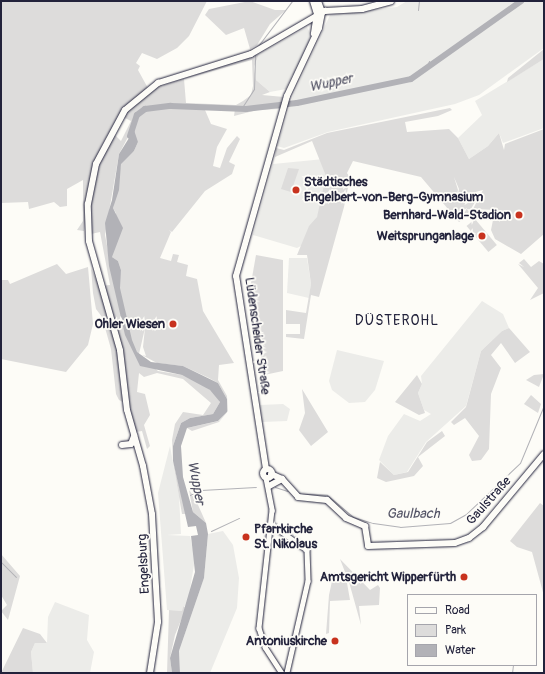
<!DOCTYPE html>
<meta charset="utf-8">
<style>
body{margin:0}
#map{position:relative;width:545px;height:674px;overflow:hidden;background:#fdfcf7;font-family:Pangolin,sans-serif}
div>[style]{position:absolute}
[style*='--x']{left:calc(var(--x)*1px);top:calc(var(--y)*1px);width:calc(var(--w)*1px);rotate:calc(var(--a)*1deg)}
.built>*{inset:0;background:#ecece9}
.green>*{inset:0;background:#dddcdb;transform-origin:0 0}
.water>*{inset:0;background:#b2b2b7}
.stream>*{height:1px;margin:-0.5px;padding:0 0.5px;transform-origin:0.5px;border-radius:0.5px;background:#b2b2b7}
.river>*{height:6px;margin:-3px;padding:0 3px;transform-origin:3px;border-radius:3px;background:#b2b2b7}
.roads{filter:drop-shadow(0 0 1px #22223b) drop-shadow(0 0 1px #22223b)}
.minor>*{height:4.5px;margin:-2.25px;padding:0 2.25px;transform-origin:2.25px;border-radius:2.25px;background:#fdfcf7}
.major>*{height:6px;margin:-3px;padding:0 3px;transform-origin:3px;border-radius:3px;background:#fdfcf7}
.major>.ring{margin:-3px;padding:0;box-sizing:content-box;background:none;border:6px solid #fdfcf7;border-radius:50%}
.dots>*{width:11px;height:11px;translate:-50% -50%;box-sizing:border-box;border:2px solid #fdfcf7;border-radius:50%}
span{translate:-50% -50%;white-space:nowrap;text-align:center;line-height:1.15;-webkit-text-stroke:3.5px #fdfcf7;paint-order:stroke}
.poi-label{font-size:13px;color:#22223b;font-weight:700}
.left{translate:0 -50%;text-align:left}
.right{translate:-100% -50%;text-align:right}
.street-label{font-size:13px;color:#22223b}
.water-label{font-size:14px;color:#545466;font-style:italic}
.neighbourhood-label{font-size:14px;color:#22223b;letter-spacing:1px}
.frame{position:absolute;inset:0;border:2px solid #22223b;pointer-events:none}
.legend{position:absolute;left:407px;top:594px;width:130px;height:72px;box-sizing:border-box;background:#fdfcf7;border:1px solid #a5a5ac;margin:0;padding:5px 7px;list-style:none;font-size:12px;color:#22223b}
.legend li{display:flex;align-items:center;gap:8px;height:20px}
.legend b{width:20px;border:1px solid #a5a5ac}
</style>
<div id="map">
<div class="built">
<div style="clip-path:polygon(407px 1px,544px 1px,544px 48px,479px 95px,455px 104px,328px 132px,284px 148px,277px 146px,294px 93px,330px 15px,397px 7px)"></div>
<div style="clip-path:polygon(307px 27px,311px 35px,298px 74px,292px 75px,286px 89px,270px 92px,256px 80px,254px 67px,259px 54px)"></div>
<div style="clip-path:polygon(544px 59px,544px 128px,503px 143px,499px 133px,488px 146px,469px 159px,458px 138px,482px 115px,475px 101px)"></div>
<div style="clip-path:polygon(324px 159px,330px 165px,323px 204px,305px 244px,297px 248px,253px 235px,273px 164px)"></div>
<div style="clip-path:polygon(289px 258px,307px 258px,311px 284px,309px 298px,287px 293px)"></div>
<div style="clip-path:polygon(482px 301px,503px 314px,509px 328px,502px 331px,481px 351px,466px 406px,426px 442px,407px 472px,394px 475px,379px 460px,388px 436px,404px 414px,420px 421px,431px 414px,424px 410px,418px 393px,422px 384px,421px 376px)"></div>
<div style="clip-path:polygon(337px 350px,384px 361px,375px 390px,365px 402px,349px 403px,332px 390px,329px 381px)"></div>
<div style="clip-path:polygon(283px 404px,290px 409px,287px 421px,262px 422px,260px 405px)"></div>
<div style="clip-path:polygon(170px 446px,179px 496px,181px 534px,167px 535px,190px 536px,195px 559px,187px 607px,183px 606px,182px 611px,167px 610px,158px 493px)"></div>
<div style="clip-path:polygon(223px 531px,233px 545px,239px 578px,237px 608px,210px 673px,180px 673px,179px 651px,204px 578px,208px 534px)"></div>
<div style="clip-path:polygon(55px 602px,89px 615px,87px 640px,94px 652px,90px 673px,33px 673px,31px 652px,35px 643px,47px 643px,48px 617px)"></div>
</div>
<div class="green">
<div style="clip-path:polygon(evenodd,1px 1px,207px 1px,189px 36px,177px 48px,157px 59px,142px 53px,136px 63px,140px 66px,138px 70px,149px 90px,259px 54px,254px 67px,256px 80px,270px 92px,262px 95px,284px 97px,280px 109px,257px 110px,234px 116px,235px 109px,205px 110px,211px 124px,227px 129px,217px 147px,213px 166px,220px 168px,227px 148px,237px 136px,240px 139px,229px 162px,235px 165px,232px 174px,205px 191px,172px 232px,169px 230px,171px 232px,160px 258px,171px 261px,173px 254px,179px 255px,177px 262px,188px 265px,186px 276px,197px 279px,203px 311px,234px 363px,219px 365px,218px 380px,227px 396px,228px 411px,219px 422px,192px 431px,187px 428px,219px 421px,227px 412px,227px 399px,218px 383px,209px 378px,183px 366px,157px 363px,142px 355px,146px 356px,143px 347px,145px 328px,139px 354px,158px 371px,182px 375px,203px 385px,216px 394px,220px 402px,213px 414px,190px 418px,181px 423px,173px 446px,173px 461px,186px 514px,182px 514px,173px 462px,172px 440px,175px 424px,183px 412px,203px 415px,211px 403px,183px 379px,157px 373px,144px 377px,139px 373px,137px 392px,145px 394px,150px 415px,144px 425px,150px 446px,147px 449px,142px 431px,136px 432px,127px 404px,119px 400px,116px 394px,111px 349px,102px 317px,96px 309px,93px 293px,91px 268px,99px 286px,110px 285px,100px 232px,91px 234px,89px 213px,98px 164px,112px 132px,121px 141px,131px 121px,119px 115px,101px 147px,89px 185px,84px 231px,77px 230px,83px 221px,83px 180px,67px 189px,67px 206px,60px 207px,54px 202px,29px 209px,28px 202px,1px 203px,1px 1px,252px 60px,253px 86px,251px 95px,243px 101px,236px 105px,186px 103px,184px 79px,252px 60px,1px 1px,128px 137px,138px 142px,134px 151px,121px 163px,113px 208px,116px 213px,112px 257px,118px 261px,121px 270px,120px 274px,118px 265px,114px 263px,118px 279px,114px 282px,105px 235px,119px 154px,128px 137px)"></div>
<div style="clip-path:polygon(250px 1px,275px 10px,286px 10px,270px 24px,257px 45px,250px 49px,244px 28px,226px 35px,205px 15px,209px 9px)"></div>
<div style="clip-path:polygon(544px 49px,544px 59px,507px 82px,508px 78px)"></div>
<div style="clip-path:polygon(450px 108px,452px 110px,438px 116px,405px 122px,407px 132px,449px 129px,458px 138px,469px 159px,488px 146px,499px 133px,504px 150px,505px 144px,544px 129px,544px 234px,521px 254px,495px 239px,491px 230px,495px 210px,473px 209px,483px 190px,457px 197px,459px 189px,454px 177px,458px 190px,456px 199px,480px 193px,467px 216px,459px 222px,421px 177px,353px 161px,347px 173px,350px 178px,344px 207px,319px 297px,311px 295px,304px 339px,286px 337px,286px 334px,300px 334px,300px 324px,286px 324px,286px 310px,306px 313px,311px 284px,307px 255px,297px 255px,309px 226px,317px 217px,326px 176px,312px 141px,275px 157px,276px 148px,284px 150px,327px 133px)"></div>
<div style="clip-path:polygon(288px 168px,299px 169px,291px 192px,281px 189px)"></div>
<div style="left:475px;top:219px;width:34px;height:11px;rotate:50deg"></div>
<div style="clip-path:polygon(256px 255px,283px 260px,283px 371px,264px 375px,250px 289px)"></div>
<div style="clip-path:polygon(524px 259px,531px 267px,539px 261px,544px 264px,544px 293px,530px 300px,538px 288px,518px 264px,524px 267px,519px 263px)"></div>
<div style="clip-path:polygon(57px 264px,66px 274px,88px 267px,93px 324px,88px 345px,66px 372px,1px 359px,1px 280px,8px 280px,10px 284px)"></div>
<div style="clip-path:polygon(509px 328px,530px 352px,515px 363px,501px 343px,491px 355px,501px 368px,491px 394px,489px 449px,481px 460px,472px 461px,469px 455px,479px 436px,465px 418px,454px 425px,451px 422px,466px 407px,481px 351px,502px 331px)"></div>
<div style="clip-path:polygon(544px 374px,539px 387px,526px 380px,534px 375px)"></div>
<div style="clip-path:polygon(417px 375px,422px 384px,418px 393px,425px 413px,419px 415px,395px 402px)"></div>
<div style="clip-path:polygon(302px 389px,328px 432px,311px 446px,299px 430px,305px 413px)"></div>
<div style="clip-path:polygon(531px 395px,541px 404px,538px 413px,524px 404px)"></div>
<div style="clip-path:polygon(442px 431px,445px 436px,418px 457px,423px 466px,414px 476px,386px 482px,377px 478px,380px 462px,394px 475px,408px 472px,427px 442px)"></div>
<div style="clip-path:polygon(189px 490px,195px 498px,206px 523px,193px 512px)"></div>
<div style="clip-path:polygon(540px 503px,544px 506px,544px 596px,532px 552px,517px 547px,510px 541px)"></div>
<div style="clip-path:polygon(1px 554px,20px 576px,8px 620px,1px 611px,7px 605px,1px 595px)"></div>
<div style="clip-path:polygon(340px 559px,370px 590px,378px 585px,380px 588px,379px 605px,359px 606px,361px 625px,349px 582px,342px 574px,345px 572px)"></div>
<div style="clip-path:polygon(334px 572px,347px 583px,350px 600px,330px 601px,329px 633px,326px 634px,329px 595px)"></div>
<div style="clip-path:polygon(183px 606px,186px 608px,175px 635px,170px 658px,172px 673px,167px 673px,169px 610px,182px 611px)"></div>
<div style="clip-path:polygon(23px 628px,40px 634px,47px 643px,35px 643px,31px 652px,33px 673px,1px 673px)"></div>
</div>
<div class="water">
<div style="clip-path:polygon(134px 130px,138px 142px,134px 151px,121px 164px,119px 190px,113px 208px,123px 228px,112px 257px,118px 261px,121px 270px,120px 288px,132px 340px,137px 352px,151px 362px,183px 366px,218px 383px,227px 399px,227px 412px,218px 421px,187px 428px,181px 446px,183px 477px,193px 512px,206px 523px,208px 534px,204px 578px,179px 651px,180px 673px,172px 673px,170px 658px,195px 572px,191px 536px,198px 535px,196px 526px,188px 527px,173px 461px,173px 446px,181px 423px,190px 418px,213px 414px,220px 402px,210px 390px,182px 375px,140px 366px,125px 335px,109px 266px,105px 223px,112px 200px,119px 154px)"></div>
</div>
<div class="stream">
<div style="--x:418;--y:10;--w:9;--a:-84"></div>
<div style="--x:258;--y:46;--w:56;--a:-52.9"></div>
<div style="--x:425;--y:69;--w:9;--a:-63"></div>
<div style="--x:241;--y:109;--w:24;--a:-57"></div>
<div style="--x:254;--y:89;--w:34;--a:-88"></div>
<div style="--x:275;--y:487;--w:13;--a:18"></div>
<div style="--x:302;--y:494;--w:25;--a:2"></div>
<div style="--x:327;--y:495;--w:34;--a:40"></div>
<div style="--x:353;--y:517;--w:21;--a:17"></div>
<div style="--x:373;--y:523;--w:27;--a:8"></div>
<div style="--x:400;--y:527;--w:50;--a:-4.6"></div>
<div style="--x:450;--y:523;--w:18;--a:-29"></div>
<div style="--x:466;--y:514;--w:74;--a:-43.4"></div>
<div style="--x:520;--y:463;--w:63;--a:-67.5"></div>
<div style="--x:190;--y:495;--w:12;--a:-24"></div>
<div style="--x:201;--y:490;--w:55;--a:-3.1"></div>
<div style="--x:211;--y:531;--w:31;--a:-25"></div>
<div style="--x:1;--y:562;--w:21;--a:45"></div>
<div style="--x:512;--y:673;--w:8;--a:-83"></div>
</div>
<div class="river">
<div style="--x:130;--y:136;--w:22;--a:-72"></div>
<div style="--x:137;--y:115;--w:10;--a:-37"></div>
<div style="--x:145;--y:109;--w:26;--a:-7"></div>
<div style="--x:171;--y:106;--w:75;--a:2.3"></div>
<div style="--x:246;--y:109;--w:51;--a:-6.7"></div>
<div style="--x:297;--y:103;--w:116;--a:-11.9"></div>
<div style="--x:411;--y:79;--w:135;--a:-35.3"></div>
</div>
<div class="roads">
<div class="minor">
<div style="--x:266;--y:478;--w:33;--a:79"></div>
<div style="--x:272;--y:510;--w:119;--a:96.3"></div>
<div style="--x:259;--y:628;--w:20;--a:72"></div>
<div style="--x:265;--y:647;--w:31;--a:57"></div>
<div style="--x:271;--y:524;--w:44;--a:35.8"></div>
<div style="--x:307;--y:550;--w:31;--a:88"></div>
<div style="--x:308;--y:581;--w:94;--a:102.9"></div>
</div>
<div class="major">
<div style="--x:313;--y:1;--w:14;--a:73"></div>
<div style="--x:317;--y:14;--w:20;--a:99"></div>
<div style="--x:122;--y:445;--w:9;--a:-6"></div>
<div style="--x:131;--y:444;--w:9;--a:-69"></div>
<div class="ring" style="left:262.5px;top:468.5px;width:3px;height:3px"></div>
<div style="--x:266;--y:469;--w:195;--a:-98.8"></div>
<div style="--x:236;--y:276;--w:187;--a:-74.2"></div>
<div style="--x:287;--y:96;--w:75;--a:-64.8"></div>
<div style="--x:319;--y:28;--w:16;--a:-79"></div>
<div style="--x:322;--y:12;--w:12;--a:-110"></div>
<div style="--x:271;--y:474;--w:12;--a:24"></div>
<div style="--x:282;--y:479;--w:24;--a:48"></div>
<div style="--x:298;--y:497;--w:29;--a:6"></div>
<div style="--x:327;--y:500;--w:26;--a:43"></div>
<div style="--x:346;--y:518;--w:21;--a:23"></div>
<div style="--x:365;--y:526;--w:20;--a:81"></div>
<div style="--x:368;--y:546;--w:87;--a:-2"></div>
<div style="--x:455;--y:543;--w:15;--a:-20"></div>
<div style="--x:469;--y:538;--w:18;--a:-38"></div>
<div style="--x:483;--y:527;--w:95;--a:-50.1"></div>
<div style="--x:269;--y:486;--w:15;--a:-28"></div>
<div style="--x:150;--y:673;--w:52;--a:-81.1"></div>
<div style="--x:158;--y:622;--w:108;--a:-93.2"></div>
<div style="--x:152;--y:514;--w:49;--a:-100.6"></div>
<div style="--x:143;--y:466;--w:58;--a:-105.9"></div>
<div style="--x:127;--y:410;--w:60;--a:-96.7"></div>
<div style="--x:120;--y:350;--w:113;--a:-105.9"></div>
<div style="--x:89;--y:241;--w:37;--a:-92"></div>
<div style="--x:88;--y:204;--w:41;--a:-78.7"></div>
<div style="--x:96;--y:164;--w:61;--a:-61.8"></div>
<div style="--x:125;--y:110;--w:43;--a:-39.3"></div>
<div style="--x:158;--y:83;--w:97;--a:-17.3"></div>
<div style="--x:251;--y:54;--w:86;--a:-30.2"></div>
<div style="--x:325;--y:11;--w:37;--a:-3"></div>
<div style="--x:362;--y:9;--w:30;--a:-15"></div>
</div>
</div>
<div class="dots">
<div style="left:296px;top:190px;background:#c8321e"></div>
<div style="left:519px;top:215px;background:#c8321e"></div>
<div style="left:482px;top:236px;background:#c8321e"></div>
<div style="left:173px;top:324px;background:#c8321e"></div>
<div style="left:246px;top:537px;background:#c8321e"></div>
<div style="left:464px;top:577px;background:#c8321e"></div>
<div style="left:335px;top:641px;background:#c8321e"></div>
</div>
<div class="poi-label">
<span class="left" style="left:304px;top:190px">Städtisches<br>Engelbert-von-Berg-Gymnasium</span>
<span class="right" style="left:511px;top:215px">Bernhard-Wald-Stadion</span>
<span class="right" style="left:474px;top:236px">Weitsprunganlage</span>
<span class="right" style="left:165px;top:324px">Ohler Wiesen</span>
<span class="left" style="left:254px;top:537px">Pfarrkirche<br>St. Nikolaus</span>
<span class="right" style="left:456px;top:577px">Amtsgericht Wipperfürth</span>
<span class="right" style="left:327px;top:641px">Antoniuskirche</span>
</div>
<div class="street-label">
<span style="left:257px;top:336px;rotate:82deg">Lüdenscheider Straße</span>
<span style="left:489px;top:501px;rotate:-48deg">Gaulstraße</span>
<span style="left:144px;top:564px;rotate:-93deg">Engelsburg</span>
</div>
<div class="water-label">
<span style="left:331px;top:83px;rotate:-12deg">Wupper</span>
<span style="left:196px;top:483px;rotate:79deg">Wupper</span>
<span style="left:413px;top:514px">Gaulbach</span>
</div>
<div class="neighbourhood-label">
<span style="left:397px;top:321px">DÜSTEROHL</span>
</div>
<div class="frame"></div>
<ul class="legend">
<li><b style="height:5px;background:#fdfcf7"></b>Road</li>
<li><b style="height:11px;background:#dddcdb"></b>Park</li>
<li><b style="height:11px;background:#b2b2b7"></b>Water</li>
</ul>
</div>
